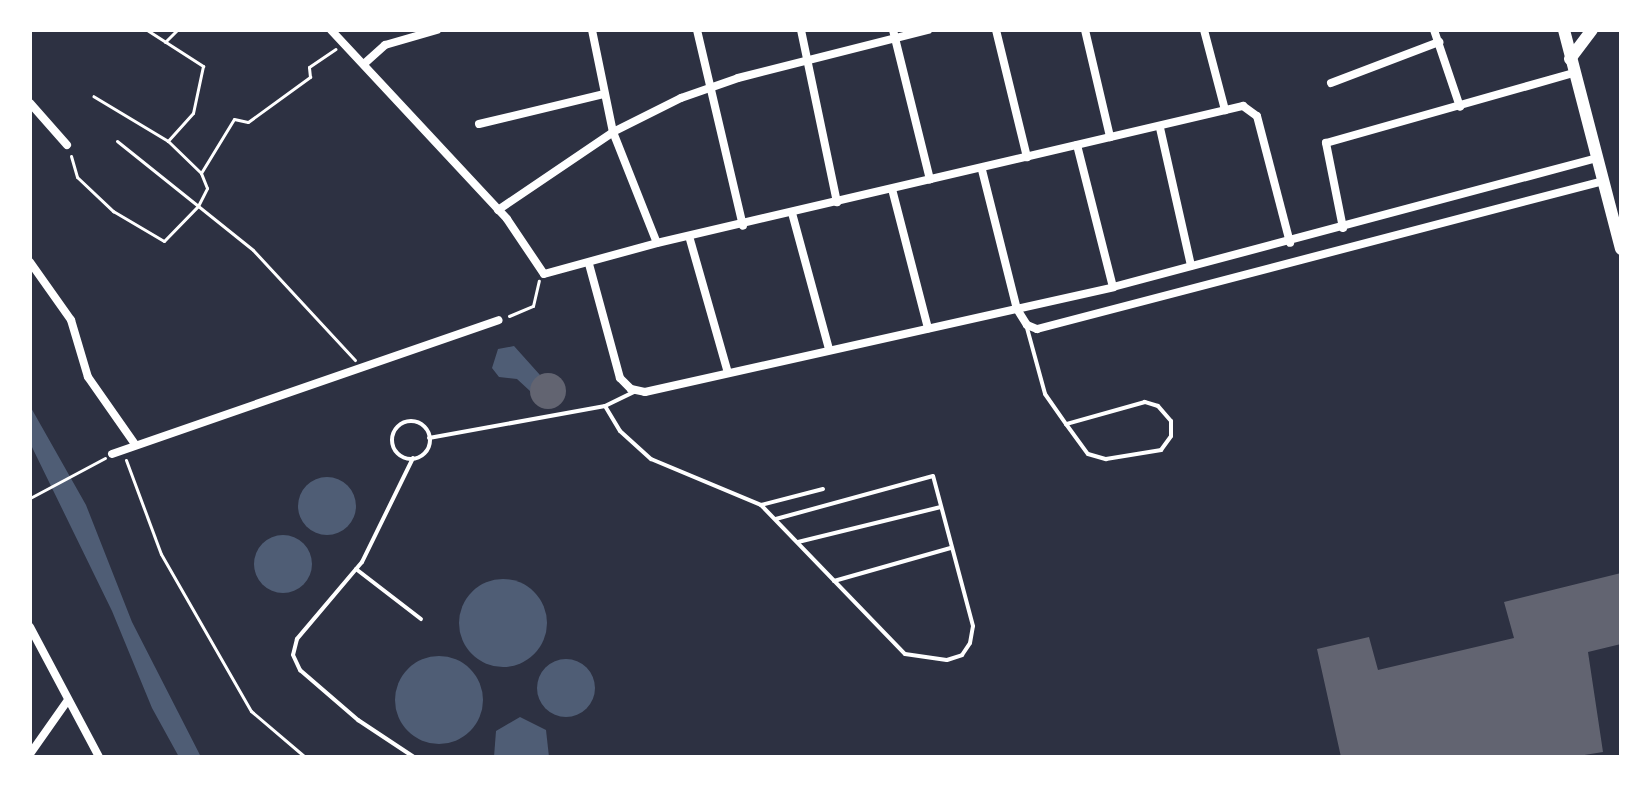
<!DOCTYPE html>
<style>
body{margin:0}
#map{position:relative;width:1651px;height:787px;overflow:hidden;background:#2d3142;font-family:Rubik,sans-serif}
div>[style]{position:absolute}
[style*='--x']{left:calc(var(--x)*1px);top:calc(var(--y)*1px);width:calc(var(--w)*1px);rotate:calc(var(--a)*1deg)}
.water>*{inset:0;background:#4f5d75}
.round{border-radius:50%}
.building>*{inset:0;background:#626471}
.path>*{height:3px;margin:-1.5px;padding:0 1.5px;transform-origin:1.5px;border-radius:1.5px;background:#fff}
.service>*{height:4px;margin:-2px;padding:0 2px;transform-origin:2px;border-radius:2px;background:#fff}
.service>.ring{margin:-2px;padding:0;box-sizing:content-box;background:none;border:4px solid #fff;border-radius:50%}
.minor>*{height:8px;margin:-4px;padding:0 4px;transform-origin:4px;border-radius:4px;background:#fff}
.secondary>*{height:12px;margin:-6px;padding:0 6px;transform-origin:6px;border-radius:6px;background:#fff}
span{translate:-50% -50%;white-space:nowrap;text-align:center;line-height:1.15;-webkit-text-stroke:8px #fff;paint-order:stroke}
.frame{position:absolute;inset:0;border:32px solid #fff;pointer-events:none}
</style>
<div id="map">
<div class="water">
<div style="clip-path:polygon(514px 346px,540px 375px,530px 391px,517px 379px,499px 377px,492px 368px,498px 349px)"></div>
<div style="clip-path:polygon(30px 406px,86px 505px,132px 622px,201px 757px,179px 757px,152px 708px,112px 611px,30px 443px)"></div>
<div class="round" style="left:298px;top:477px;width:58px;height:58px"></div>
<div class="round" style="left:254px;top:535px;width:58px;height:58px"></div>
<div class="round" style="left:459px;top:579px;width:88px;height:88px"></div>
<div class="round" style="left:395px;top:656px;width:88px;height:88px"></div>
<div class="round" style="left:537px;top:659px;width:58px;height:58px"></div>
<div style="clip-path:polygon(520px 717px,546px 730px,549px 757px,494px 757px,496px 731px)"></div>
</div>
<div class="building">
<div class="round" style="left:530px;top:373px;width:36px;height:36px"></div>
<div style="clip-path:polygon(1621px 573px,1621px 644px,1588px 652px,1603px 752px,1572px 757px,1341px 757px,1317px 649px,1369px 637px,1378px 670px,1514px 638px,1504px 602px)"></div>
</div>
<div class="path">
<div style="--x:147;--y:30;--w:67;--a:32.7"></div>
<div style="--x:203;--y:66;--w:48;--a:102"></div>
<div style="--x:193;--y:113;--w:38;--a:132"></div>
<div style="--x:165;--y:42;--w:17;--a:-45"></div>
<div style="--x:117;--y:141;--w:174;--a:38.7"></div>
<div style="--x:253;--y:250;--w:150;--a:47.2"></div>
<div style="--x:71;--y:156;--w:22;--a:74"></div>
<div style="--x:77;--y:177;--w:50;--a:43.4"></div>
<div style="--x:113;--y:211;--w:59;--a:30.5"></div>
<div style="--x:164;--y:241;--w:49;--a:-45.8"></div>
<div style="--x:198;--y:206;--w:20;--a:-63"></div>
<div style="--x:207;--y:188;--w:16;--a:-112"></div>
<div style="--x:201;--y:173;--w:46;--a:-135.9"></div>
<div style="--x:168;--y:141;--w:87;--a:-149"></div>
<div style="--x:201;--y:173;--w:63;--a:-58.6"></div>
<div style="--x:234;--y:119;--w:14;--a:12"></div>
<div style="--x:248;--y:122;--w:77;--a:-36"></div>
<div style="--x:310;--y:77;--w:10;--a:-96"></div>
<div style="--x:309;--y:67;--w:32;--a:-34"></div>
<div style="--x:509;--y:316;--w:26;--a:-23"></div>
<div style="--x:533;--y:306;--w:26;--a:-77"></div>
<div style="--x:126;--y:460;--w:100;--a:69.6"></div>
<div style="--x:161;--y:554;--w:181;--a:60.2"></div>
<div style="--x:251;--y:711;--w:71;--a:40.4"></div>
<div style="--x:30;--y:498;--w:85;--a:-28.1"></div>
<div style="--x:30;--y:577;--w:10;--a:90"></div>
</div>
<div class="service">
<div style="--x:1027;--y:328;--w:68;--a:74.7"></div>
<div style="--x:1045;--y:394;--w:37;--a:55"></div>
<div style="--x:1066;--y:424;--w:37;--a:54"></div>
<div style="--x:1088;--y:454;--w:19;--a:16"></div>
<div style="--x:1106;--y:459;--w:56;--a:-9.3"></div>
<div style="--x:1161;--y:450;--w:17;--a:-54"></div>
<div style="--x:1171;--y:436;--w:15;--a:-90"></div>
<div style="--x:1171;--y:421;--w:20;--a:-131"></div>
<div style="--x:1158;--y:406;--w:14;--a:-163"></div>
<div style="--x:1145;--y:402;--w:82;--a:164.4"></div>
<div style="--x:605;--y:406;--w:29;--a:59"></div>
<div style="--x:620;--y:431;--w:42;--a:42.1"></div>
<div style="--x:651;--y:459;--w:119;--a:22.7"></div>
<div style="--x:761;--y:505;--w:207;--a:46"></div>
<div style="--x:905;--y:654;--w:42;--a:8.1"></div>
<div style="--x:947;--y:660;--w:16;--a:-18"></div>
<div style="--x:962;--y:655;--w:14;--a:-56"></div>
<div style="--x:970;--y:643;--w:17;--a:-80"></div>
<div style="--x:973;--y:626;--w:155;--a:-104.9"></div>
<div style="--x:933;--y:476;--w:163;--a:164.7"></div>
<div class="ring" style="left:392px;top:421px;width:34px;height:34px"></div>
<div style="--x:429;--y:438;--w:179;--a:-10.3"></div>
<div style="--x:605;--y:406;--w:34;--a:-26"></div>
<div style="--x:413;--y:458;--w:116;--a:116.1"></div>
<div style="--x:362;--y:562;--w:101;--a:130.2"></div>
<div style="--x:297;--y:639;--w:16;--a:104"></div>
<div style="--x:293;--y:655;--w:17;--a:65"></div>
<div style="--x:300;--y:670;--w:77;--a:40.8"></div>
<div style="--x:358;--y:720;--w:67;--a:33.5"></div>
<div style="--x:761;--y:505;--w:64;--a:-14.5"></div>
<div style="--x:798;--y:542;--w:147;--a:-13.8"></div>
<div style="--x:356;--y:569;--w:82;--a:37.6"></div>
<div style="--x:834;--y:581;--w:122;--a:-15.8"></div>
</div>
<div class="minor">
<div style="--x:331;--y:30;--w:258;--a:47"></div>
<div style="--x:507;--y:219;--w:66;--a:56.1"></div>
<div style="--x:544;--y:274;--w:117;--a:-15.3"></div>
<div style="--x:657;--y:243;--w:602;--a:-13.16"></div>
<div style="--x:1243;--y:106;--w:17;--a:36"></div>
<div style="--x:1257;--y:116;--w:131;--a:75.4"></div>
<div style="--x:592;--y:30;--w:104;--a:78.4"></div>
<div style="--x:613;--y:132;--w:119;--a:68.4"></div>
<div style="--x:697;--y:30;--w:201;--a:76.8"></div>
<div style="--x:801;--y:30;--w:176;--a:78.2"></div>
<div style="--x:893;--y:30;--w:154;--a:76.1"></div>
<div style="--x:996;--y:30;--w:131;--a:76.3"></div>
<div style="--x:1085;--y:30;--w:110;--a:76.8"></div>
<div style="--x:1204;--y:30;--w:83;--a:75.3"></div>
<div style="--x:1434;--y:30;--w:81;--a:71.3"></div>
<div style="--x:365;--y:63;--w:27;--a:-42"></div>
<div style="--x:385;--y:45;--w:54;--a:-16.1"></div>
<div style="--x:1331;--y:83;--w:116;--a:-20.8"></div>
<div style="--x:30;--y:103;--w:56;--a:48.6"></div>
<div style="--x:479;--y:124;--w:129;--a:-13.5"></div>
<div style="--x:1160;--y:128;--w:141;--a:77.3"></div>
<div style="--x:1077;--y:145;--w:146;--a:75.8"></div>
<div style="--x:982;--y:170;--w:143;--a:75.9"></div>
<div style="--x:1017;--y:309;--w:19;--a:58"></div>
<div style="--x:1027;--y:325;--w:11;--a:22"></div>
<div style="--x:1037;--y:329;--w:585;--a:-14.65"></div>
<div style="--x:892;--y:189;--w:144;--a:75.5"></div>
<div style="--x:498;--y:210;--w:139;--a:-34.1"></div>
<div style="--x:613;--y:132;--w:76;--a:-26.6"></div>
<div style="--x:681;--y:98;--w:60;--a:-19.3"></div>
<div style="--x:738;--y:78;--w:196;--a:-14.2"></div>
<div style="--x:792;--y:213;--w:141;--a:74.8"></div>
<div style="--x:1343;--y:228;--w:87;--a:-101.3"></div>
<div style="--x:1326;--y:143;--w:258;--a:-15.8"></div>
<div style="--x:689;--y:236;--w:142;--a:74.1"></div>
<div style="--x:30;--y:262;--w:71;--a:54.7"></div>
<div style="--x:71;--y:320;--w:59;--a:73.4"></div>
<div style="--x:88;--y:377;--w:82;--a:55"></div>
<div style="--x:589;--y:264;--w:118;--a:74.8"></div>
<div style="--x:620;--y:378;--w:16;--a:45"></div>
<div style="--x:631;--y:389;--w:14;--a:12"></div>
<div style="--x:645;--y:392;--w:480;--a:-12.6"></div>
<div style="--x:1113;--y:287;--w:501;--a:-14.92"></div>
<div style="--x:112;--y:454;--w:409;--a:-19.1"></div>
<div style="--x:30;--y:627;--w:147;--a:62"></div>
<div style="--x:30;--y:754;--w:66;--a:-54.9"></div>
</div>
<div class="secondary">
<div style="--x:1564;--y:30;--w:226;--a:75.4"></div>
<div style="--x:1570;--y:59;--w:36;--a:-53"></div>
</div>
<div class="frame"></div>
</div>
